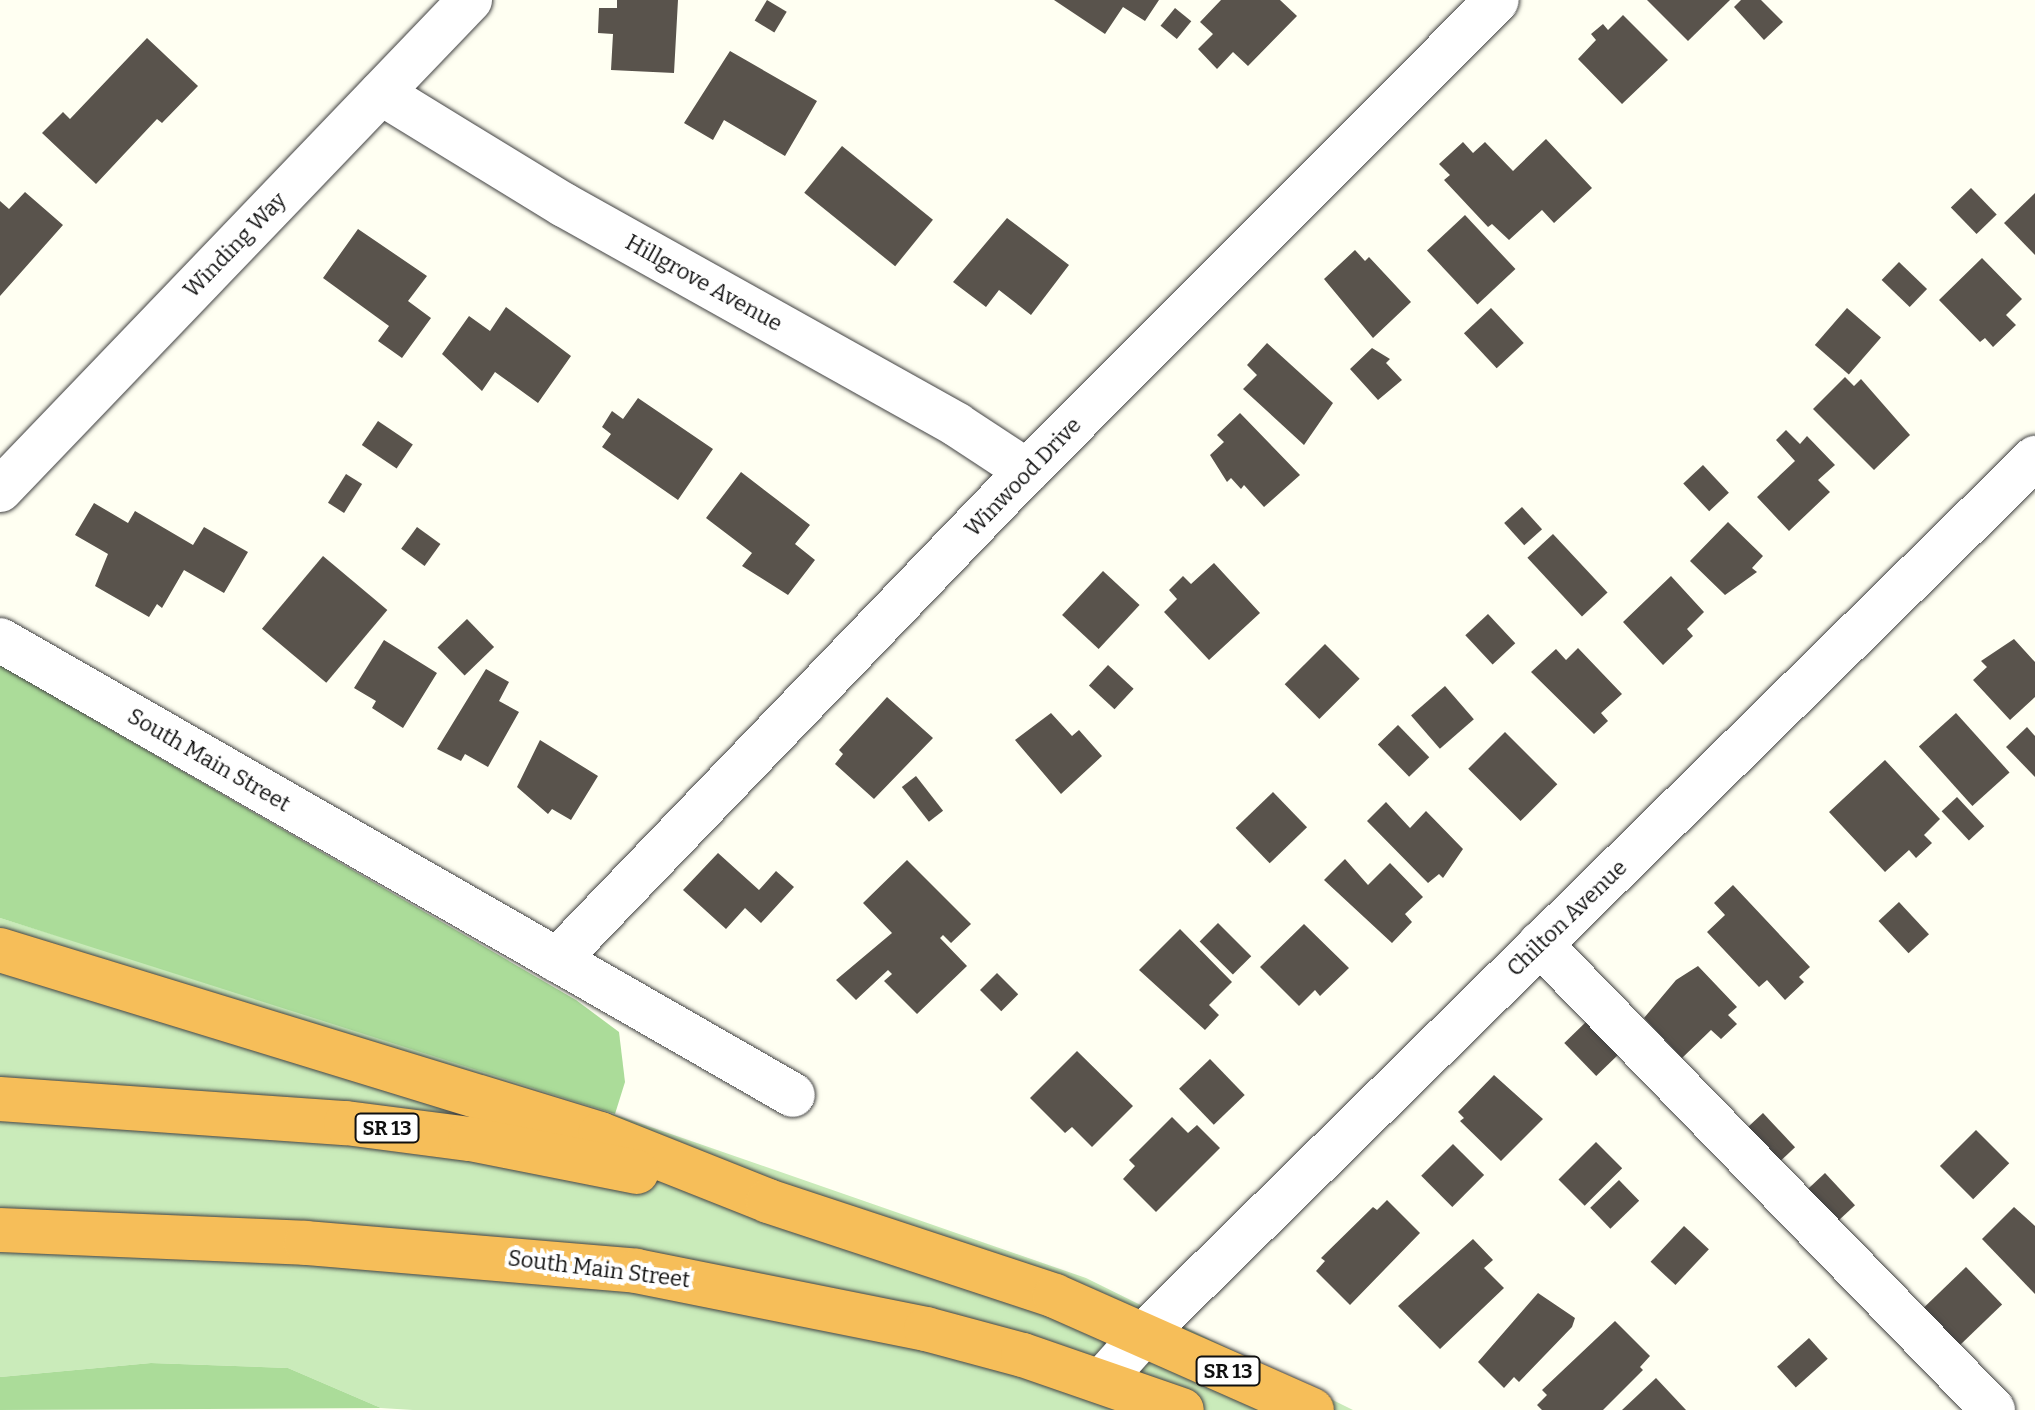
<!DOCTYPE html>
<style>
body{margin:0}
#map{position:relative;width:2035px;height:1410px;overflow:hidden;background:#fffff2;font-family:Bitter,serif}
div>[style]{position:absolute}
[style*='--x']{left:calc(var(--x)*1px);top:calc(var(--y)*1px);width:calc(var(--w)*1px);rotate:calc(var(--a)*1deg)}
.green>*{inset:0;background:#caebba}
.forest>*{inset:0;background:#abdc99}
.building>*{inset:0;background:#59534c;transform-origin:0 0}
.roads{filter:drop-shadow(0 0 2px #434343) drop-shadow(0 0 2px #434343)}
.minor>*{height:44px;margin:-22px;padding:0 22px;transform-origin:22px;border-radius:22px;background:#fff}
.highway>*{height:44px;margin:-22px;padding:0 22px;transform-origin:22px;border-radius:22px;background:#f6be59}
span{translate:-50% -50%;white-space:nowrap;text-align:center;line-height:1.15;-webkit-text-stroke:8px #fff;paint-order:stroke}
.shield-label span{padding:2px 6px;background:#fff;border:2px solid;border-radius:6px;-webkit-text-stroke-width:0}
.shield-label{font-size:20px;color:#101010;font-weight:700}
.street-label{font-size:22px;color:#101010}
</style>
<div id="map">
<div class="green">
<div style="clip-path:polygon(0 918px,452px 1058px,1086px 1278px,1353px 1410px,413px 1410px,381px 1408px,288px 1368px,151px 1363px,0 1377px)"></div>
</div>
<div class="forest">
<div style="clip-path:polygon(0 665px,576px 1000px,619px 1032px,625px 1082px,615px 1114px,0 918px)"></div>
<div style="clip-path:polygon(151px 1363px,288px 1368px,381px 1408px,0 1410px,0 1377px)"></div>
</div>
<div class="building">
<div style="clip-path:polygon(617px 0,678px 0,674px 73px,611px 70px,613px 34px,598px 33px,599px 8px,617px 8px)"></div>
<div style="left:767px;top:0;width:23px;height:24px;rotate:31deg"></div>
<div style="clip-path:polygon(1054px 0,1159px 0,1145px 21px,1123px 7px,1105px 34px)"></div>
<div style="clip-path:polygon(1221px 0,1280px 0,1297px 16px,1248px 66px,1233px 52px,1217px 69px,1198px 49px,1213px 34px,1200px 22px)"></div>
<div style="clip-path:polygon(1647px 0,1730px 0,1688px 41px)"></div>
<div style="clip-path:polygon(1741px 0,1761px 0,1783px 22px,1764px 40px,1734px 7px)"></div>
<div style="left:1175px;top:8px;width:21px;height:23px;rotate:39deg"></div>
<div style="clip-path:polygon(1623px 15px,1668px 60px,1622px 104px,1578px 59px,1596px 40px,1591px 34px,1603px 24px,1608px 30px)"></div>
<div style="clip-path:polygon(147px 38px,198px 86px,162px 123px,157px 119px,96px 184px,42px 133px,63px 112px,70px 119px)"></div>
<div style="clip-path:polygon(730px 51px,817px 101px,785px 156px,724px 120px,713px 140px,684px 123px)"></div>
<div style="clip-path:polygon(1546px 139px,1592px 188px,1554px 223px,1542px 210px,1509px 240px,1492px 224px,1488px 227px,1444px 180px,1450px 175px,1439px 164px,1463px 142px,1473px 153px,1485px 142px,1513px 171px)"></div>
<div style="left:842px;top:146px;width:117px;height:60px;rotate:39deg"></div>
<div style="left:1971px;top:188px;width:37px;height:28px;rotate:46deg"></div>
<div style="clip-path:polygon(25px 192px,63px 225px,0 296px,0 201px,9px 209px)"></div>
<div style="clip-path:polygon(2035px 193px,2035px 255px,2004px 223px)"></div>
<div style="left:1465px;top:215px;width:74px;height:52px;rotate:47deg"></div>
<div style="clip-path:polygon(1007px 218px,1069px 265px,1031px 315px,999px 290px,986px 307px,953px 282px)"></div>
<div style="clip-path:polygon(358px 229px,427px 276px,408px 301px,431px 318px,402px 358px,378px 341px,389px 326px,323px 278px)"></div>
<div style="clip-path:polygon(1355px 250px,1365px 261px,1369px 257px,1411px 302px,1373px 338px,1324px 279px)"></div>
<div style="clip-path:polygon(1982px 258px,2022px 299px,2006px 315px,2016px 325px,1993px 347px,1985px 338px,1980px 342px,1939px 300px)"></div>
<div style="left:1899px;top:262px;width:39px;height:25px;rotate:44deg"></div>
<div style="clip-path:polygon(506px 307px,571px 356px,538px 403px,495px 372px,482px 391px,442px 354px,469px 316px,490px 331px)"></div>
<div style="left:1491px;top:308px;width:48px;height:37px;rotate:47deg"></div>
<div style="left:1847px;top:308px;width:45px;height:49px;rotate:41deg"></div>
<div style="clip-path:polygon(1267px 343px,1333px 403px,1304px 445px,1243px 389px,1257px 375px,1247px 365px)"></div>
<div style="clip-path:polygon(1372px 348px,1390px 359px,1386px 363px,1402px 380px,1378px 400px,1350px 369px)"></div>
<div style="clip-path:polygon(1845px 377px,1854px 386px,1861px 379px,1910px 435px,1874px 470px,1813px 409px)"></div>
<div style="clip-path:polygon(638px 398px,713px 449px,678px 500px,602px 447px,611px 434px,602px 427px,612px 411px,623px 419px)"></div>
<div style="clip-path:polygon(1240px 413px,1300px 475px,1264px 507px,1244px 485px,1241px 489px,1231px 478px,1227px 482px,1210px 455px,1224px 442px,1217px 435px)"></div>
<div style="left:378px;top:421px;width:42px;height:29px;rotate:34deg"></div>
<div style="clip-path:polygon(1786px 430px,1800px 444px,1807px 436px,1835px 465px,1818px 480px,1830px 492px,1789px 531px,1757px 497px,1795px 461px,1776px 440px)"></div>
<div style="left:1703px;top:465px;width:38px;height:27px;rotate:47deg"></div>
<div style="clip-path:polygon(741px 472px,810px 525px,795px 544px,815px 560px,788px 595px,742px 566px,752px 553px,706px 518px)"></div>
<div style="left:346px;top:474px;width:19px;height:34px;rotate:32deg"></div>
<div style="clip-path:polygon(94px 503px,128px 523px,135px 511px,193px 545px,204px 527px,248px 552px,224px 593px,184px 570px,162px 608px,157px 604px,149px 617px,95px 586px,108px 554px,75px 535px)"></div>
<div style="left:1522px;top:507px;width:30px;height:24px;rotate:48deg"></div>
<div style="clip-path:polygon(1728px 522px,1763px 556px,1752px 568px,1757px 572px,1725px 595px,1690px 561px)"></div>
<div style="left:417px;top:527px;width:29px;height:27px;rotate:36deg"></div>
<div style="left:1553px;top:534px;width:80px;height:35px;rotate:47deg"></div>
<div style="left:323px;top:556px;width:84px;height:95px;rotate:40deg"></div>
<div style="clip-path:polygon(1214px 563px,1260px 613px,1209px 660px,1164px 612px,1177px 599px,1169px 590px,1183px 576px,1191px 584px)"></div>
<div style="left:1103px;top:571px;width:50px;height:60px;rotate:43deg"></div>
<div style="clip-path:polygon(1671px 576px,1704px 612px,1687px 629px,1693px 636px,1663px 665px,1623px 622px)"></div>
<div style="left:1488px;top:614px;width:40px;height:31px;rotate:47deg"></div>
<div style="left:467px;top:619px;width:39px;height:41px;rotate:46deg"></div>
<div style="clip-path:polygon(2014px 639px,2035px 662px,2035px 697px,2010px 720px,1973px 680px,1987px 667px,1981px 661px)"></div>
<div style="clip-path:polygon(384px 640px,437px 673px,403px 728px,372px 708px,376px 701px,354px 688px)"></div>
<div style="left:1325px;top:644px;width:49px;height:57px;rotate:45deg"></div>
<div style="clip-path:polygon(1578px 648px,1622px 694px,1601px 713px,1608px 721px,1594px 734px,1531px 672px,1556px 649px,1566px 660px)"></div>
<div style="left:1108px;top:665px;width:35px;height:28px;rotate:43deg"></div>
<div style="clip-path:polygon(486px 669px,509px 682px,499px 701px,519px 712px,488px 767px,465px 754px,461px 761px,437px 749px)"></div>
<div style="left:1445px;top:686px;width:44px;height:45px;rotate:49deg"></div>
<div style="clip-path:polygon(887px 697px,933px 738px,874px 799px,835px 764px,843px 754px,839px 750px)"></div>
<div style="clip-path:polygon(1051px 713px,1072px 736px,1079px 730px,1102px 756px,1061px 794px,1015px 740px)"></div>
<div style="left:1956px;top:713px;width:80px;height:50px;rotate:48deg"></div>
<div style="left:1398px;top:725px;width:45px;height:28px;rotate:46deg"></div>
<div style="clip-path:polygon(2027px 727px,2035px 736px,2035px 777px,2006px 747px)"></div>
<div style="left:1505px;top:732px;width:74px;height:52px;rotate:45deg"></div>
<div style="clip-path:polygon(540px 740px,598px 776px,571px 820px,552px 809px,548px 814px,517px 787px)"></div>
<div style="clip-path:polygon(1885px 760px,1940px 819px,1924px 835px,1932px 843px,1916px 858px,1909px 850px,1885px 872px,1829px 812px)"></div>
<div style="left:916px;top:776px;width:44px;height:18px;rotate:52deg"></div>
<div style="left:1273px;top:792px;width:49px;height:52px;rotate:46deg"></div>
<div style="left:1957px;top:797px;width:40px;height:21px;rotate:47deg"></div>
<div style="clip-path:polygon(1386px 802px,1410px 828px,1426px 811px,1463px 849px,1443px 878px,1439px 874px,1428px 883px,1367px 821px)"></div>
<div style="clip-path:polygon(718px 853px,759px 890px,776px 871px,794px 887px,761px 923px,745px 908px,726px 929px,683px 890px)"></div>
<div style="clip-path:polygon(1345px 859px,1368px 885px,1390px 863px,1423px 897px,1405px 914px,1412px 922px,1392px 943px,1324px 880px)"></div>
<div style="clip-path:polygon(907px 860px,971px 924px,951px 943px,943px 935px,940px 938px,967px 966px,917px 1014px,884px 981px,892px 974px,888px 970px,856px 1000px,836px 980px,892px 933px,863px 903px)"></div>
<div style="clip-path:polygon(1733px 885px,1810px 967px,1799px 977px,1804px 982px,1785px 1000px,1767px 980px,1759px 987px,1707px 932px,1725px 915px,1714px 903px)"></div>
<div style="left:1899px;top:902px;width:44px;height:28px;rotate:47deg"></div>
<div style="left:1218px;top:923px;width:47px;height:26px;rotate:45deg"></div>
<div style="clip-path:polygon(1304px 924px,1349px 968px,1320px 996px,1315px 990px,1299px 1006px,1260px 967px)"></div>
<div style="clip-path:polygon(1180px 929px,1232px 982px,1209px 1005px,1219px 1015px,1205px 1030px,1139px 970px)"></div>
<div style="clip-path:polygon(1698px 966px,1737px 1007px,1728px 1015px,1737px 1024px,1721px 1039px,1711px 1030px,1682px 1058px,1644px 1018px,1676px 980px)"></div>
<div style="left:997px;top:973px;width:30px;height:24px;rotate:45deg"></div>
<div style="left:1588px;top:1020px;width:46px;height:33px;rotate:46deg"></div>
<div style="clip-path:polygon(1077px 1051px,1133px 1106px,1092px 1147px,1072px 1127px,1065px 1133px,1030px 1098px)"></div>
<div style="left:1210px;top:1059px;width:50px;height:43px;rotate:46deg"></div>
<div style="clip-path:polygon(1494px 1075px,1543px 1119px,1501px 1161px,1460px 1121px,1464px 1118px,1458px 1112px)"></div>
<div style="left:1763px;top:1113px;width:47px;height:29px;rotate:47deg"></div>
<div style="clip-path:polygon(1172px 1117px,1188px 1133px,1197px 1125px,1220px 1148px,1156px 1212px,1123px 1179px,1135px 1166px,1129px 1160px)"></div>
<div style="left:1976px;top:1130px;width:47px;height:51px;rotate:45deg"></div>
<div style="left:1596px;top:1142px;width:37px;height:53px;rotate:45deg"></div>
<div style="left:1453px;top:1144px;width:44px;height:45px;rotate:45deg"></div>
<div style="left:1825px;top:1173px;width:44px;height:34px;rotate:47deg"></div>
<div style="left:1619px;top:1180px;width:29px;height:40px;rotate:46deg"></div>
<div style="clip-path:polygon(1387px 1200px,1420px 1233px,1350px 1305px,1316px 1271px,1325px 1261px,1321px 1258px,1373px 1207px,1377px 1210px)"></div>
<div style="clip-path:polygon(2014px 1207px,2035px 1226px,2035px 1294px,1982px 1239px)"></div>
<div style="left:1684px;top:1226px;width:34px;height:49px;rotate:43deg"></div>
<div style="clip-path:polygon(1473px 1239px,1493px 1260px,1484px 1268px,1504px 1288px,1440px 1349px,1398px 1306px)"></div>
<div style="left:1966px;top:1267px;width:52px;height:61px;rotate:46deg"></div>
<div style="clip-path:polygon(1538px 1293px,1575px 1318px,1572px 1327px,1519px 1382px,1514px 1377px,1504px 1388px,1478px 1362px)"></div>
<div style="clip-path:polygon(1615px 1321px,1650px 1356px,1640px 1367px,1643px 1370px,1603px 1410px,1542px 1410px,1537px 1405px,1547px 1395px,1542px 1390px)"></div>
<div style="left:1809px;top:1338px;width:28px;height:43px;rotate:48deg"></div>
<div style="clip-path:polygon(1656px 1378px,1686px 1410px,1622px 1410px)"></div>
</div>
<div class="roads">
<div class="minor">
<div style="--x:381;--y:93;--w:215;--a:31.5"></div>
<div style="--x:564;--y:205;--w:450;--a:29.2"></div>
<div style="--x:957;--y:425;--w:84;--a:33.3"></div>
<div style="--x:0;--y:490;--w:679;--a:-46.19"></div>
<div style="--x:0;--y:640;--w:914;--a:29.85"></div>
<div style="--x:1540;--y:944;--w:650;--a:45.81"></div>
<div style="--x:557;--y:960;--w:678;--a:-46.14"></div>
<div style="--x:1027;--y:471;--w:665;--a:-45.06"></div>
<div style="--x:1102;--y:1381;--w:63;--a:-48.2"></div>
<div style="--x:1144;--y:1334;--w:1250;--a:-44.51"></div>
</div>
<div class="highway">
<div style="--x:0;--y:950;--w:628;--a:17.05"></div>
<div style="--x:600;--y:1134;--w:181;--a:21.7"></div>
<div style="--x:768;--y:1201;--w:302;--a:18.3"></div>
<div style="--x:1055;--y:1296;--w:281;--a:23.9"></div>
<div style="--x:0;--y:1099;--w:347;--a:4"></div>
<div style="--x:346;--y:1123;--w:125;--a:7.4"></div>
<div style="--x:470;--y:1139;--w:170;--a:11.2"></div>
<div style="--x:0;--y:1230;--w:306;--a:2.4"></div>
<div style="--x:306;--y:1243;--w:331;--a:4.8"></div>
<div style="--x:636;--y:1271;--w:296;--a:11.3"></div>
<div style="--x:926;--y:1329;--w:100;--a:15"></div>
<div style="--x:1023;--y:1355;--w:168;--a:19.1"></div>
</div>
</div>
<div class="shield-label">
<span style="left:387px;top:1128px">SR 13</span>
<span style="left:1228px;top:1371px">SR 13</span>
</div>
<div class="street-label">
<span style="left:235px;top:245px;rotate:-46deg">Winding Way</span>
<span style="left:704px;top:283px;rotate:29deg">Hillgrove Avenue</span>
<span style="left:1023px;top:477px;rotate:-46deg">Winwood Drive</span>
<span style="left:209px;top:760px;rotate:30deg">South Main Street</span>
<span style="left:1567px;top:918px;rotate:-44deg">Chilton Avenue</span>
<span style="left:599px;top:1269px;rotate:7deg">South Main Street</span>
</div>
</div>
